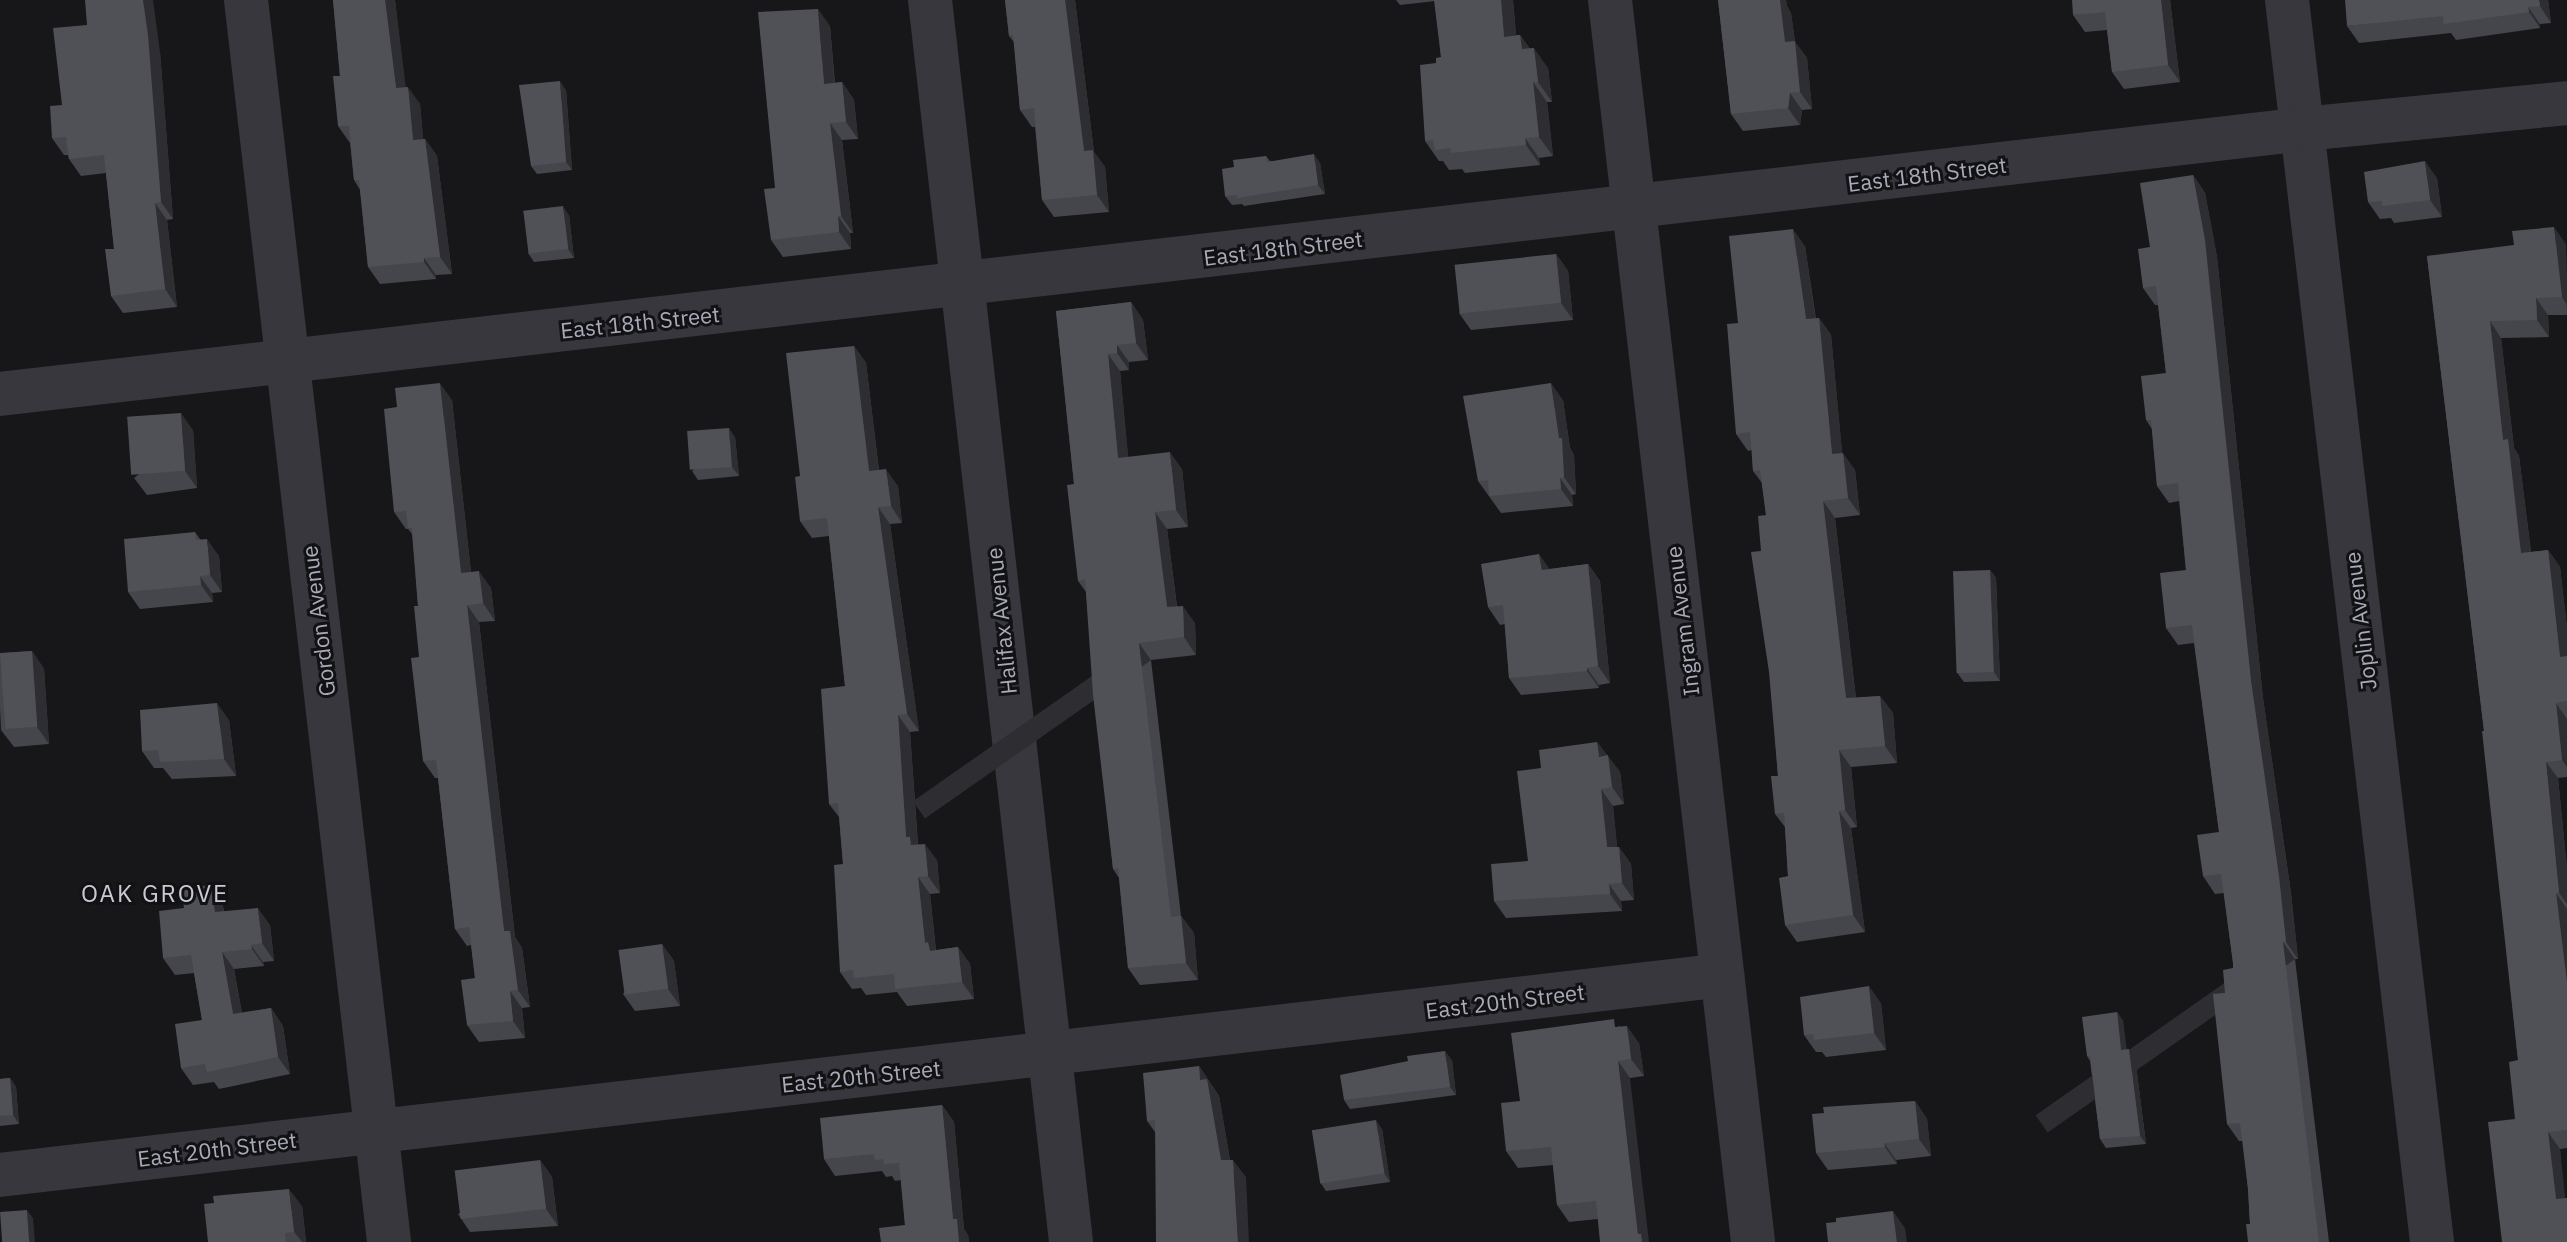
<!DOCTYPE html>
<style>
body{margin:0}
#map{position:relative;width:2567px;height:1242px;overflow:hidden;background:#171618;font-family:"IBM Plex Sans",sans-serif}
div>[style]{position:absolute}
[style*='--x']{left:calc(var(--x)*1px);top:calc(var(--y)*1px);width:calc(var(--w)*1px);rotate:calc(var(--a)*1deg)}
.minor>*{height:44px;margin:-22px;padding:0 22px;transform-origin:22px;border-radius:22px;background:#37373d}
.wall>*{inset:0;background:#45464b}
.shaded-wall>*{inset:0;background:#2e2e32;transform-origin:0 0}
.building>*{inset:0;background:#505057;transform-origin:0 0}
span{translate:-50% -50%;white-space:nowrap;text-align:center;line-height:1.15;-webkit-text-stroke:6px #121113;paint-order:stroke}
.street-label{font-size:22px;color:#a8aab9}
.neighbourhood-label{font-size:24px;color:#c9cad4;letter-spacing:2px}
</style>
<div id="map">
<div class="minor">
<div style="--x:246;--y:0;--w:1250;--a:83.43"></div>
<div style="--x:930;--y:0;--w:1250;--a:83.52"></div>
<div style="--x:1610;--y:0;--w:1250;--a:83.43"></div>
<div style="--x:2287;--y:0;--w:1250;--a:83.34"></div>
<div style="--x:0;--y:394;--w:2318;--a:-6.56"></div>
<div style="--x:2303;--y:129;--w:265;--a:-5.6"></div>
<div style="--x:0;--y:1175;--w:1734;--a:-6.62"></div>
</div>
<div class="wall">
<div style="clip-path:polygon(333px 0,395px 0,405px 87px,420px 104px,423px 139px,425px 139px,437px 156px,452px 274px,436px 275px,436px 279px,380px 284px,368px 267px,360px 190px,354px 180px,350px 143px,338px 126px,340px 76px)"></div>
<div style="clip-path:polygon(1005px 0,1075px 0,1094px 152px,1105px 167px,1109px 212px,1054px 217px,1042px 200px,1035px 127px,1032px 127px,1020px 110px,1014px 42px,1009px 36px)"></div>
<div style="clip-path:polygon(1396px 0,1513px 0,1516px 35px,1520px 35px,1530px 49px,1548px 68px,1552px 102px,1547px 102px,1553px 156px,1539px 158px,1540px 165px,1465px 173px,1462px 169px,1449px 170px,1443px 161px,1439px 161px,1425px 141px,1436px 63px,1441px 57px,1435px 1px,1400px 5px)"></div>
<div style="clip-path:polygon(1718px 0,1786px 0,1787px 6px,1791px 13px,1795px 42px,1807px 58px,1812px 109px,1802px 110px,1800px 125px,1743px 131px,1731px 114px)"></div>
<div style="clip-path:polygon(2170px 0,2180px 82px,2124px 89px,2112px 72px,2107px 30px,2085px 32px,2073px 15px)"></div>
<div style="clip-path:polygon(2548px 0,2551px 23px,2540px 24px,2540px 28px,2456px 40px,2451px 33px,2359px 43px,2347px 26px)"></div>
<div style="clip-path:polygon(830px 26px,835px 83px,842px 82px,854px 100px,858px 139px,842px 140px,853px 233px,850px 233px,851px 249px,783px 257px,771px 240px)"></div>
<div style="clip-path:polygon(160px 52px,173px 219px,167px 220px,177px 307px,123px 313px,111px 296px,114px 249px,106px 173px,81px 176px,69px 159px,68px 155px,64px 155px,52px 138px,62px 105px)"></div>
<div style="clip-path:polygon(566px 90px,572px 170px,537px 174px,531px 166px)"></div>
<div style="clip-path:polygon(1266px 156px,1270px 161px,1320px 163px,1325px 194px,1244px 206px,1242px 204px,1232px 205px,1225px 196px,1234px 167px)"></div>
<div style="clip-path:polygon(2193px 175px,2205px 193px,2217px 257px,2263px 698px,2291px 893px,2298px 959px,2295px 959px,2329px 1242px,2248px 1242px,2250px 1224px,2248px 1189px,2243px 1141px,2239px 1141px,2227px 1124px,2225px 993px,2233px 968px,2233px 963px,2224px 893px,2215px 894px,2203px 876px,2219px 832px,2194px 643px,2178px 645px,2166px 628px,2186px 570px,2179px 501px,2169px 503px,2157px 486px,2152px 429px,2146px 420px,2166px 373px,2158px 305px,2155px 305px,2143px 288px,2150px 247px)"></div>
<div style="clip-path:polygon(2437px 178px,2442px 217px,2394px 223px,2391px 218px,2380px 219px,2368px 202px)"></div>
<div style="clip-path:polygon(569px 215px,574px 258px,534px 262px,528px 253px)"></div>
<div style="clip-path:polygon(2566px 244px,2567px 315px,2548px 315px,2549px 337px,2501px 338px,2514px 448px,2519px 456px,2531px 552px,2548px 550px,2560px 567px,2567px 628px,2567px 777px,2558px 778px,2567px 869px,2567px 1148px,2560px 1149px,2567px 1242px,2515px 1119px,2518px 1060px,2484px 731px,2427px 256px)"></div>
<div style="clip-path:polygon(1805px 246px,1816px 319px,1819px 318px,1831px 335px,1842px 453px,1855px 470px,1860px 515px,1835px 518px,1856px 698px,1880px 696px,1893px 713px,1897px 763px,1851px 767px,1857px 827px,1851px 828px,1865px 932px,1797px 942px,1785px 925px,1788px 876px,1785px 827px,1775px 814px,1778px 776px,1761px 551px,1766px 515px,1762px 483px,1753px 471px,1752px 450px,1748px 451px,1736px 434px,1738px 323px)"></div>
<div style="clip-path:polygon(1556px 254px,1568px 271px,1573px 320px,1471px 330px,1459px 313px)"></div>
<div style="clip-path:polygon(1131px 302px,1143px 320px,1148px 360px,1129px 362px,1129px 370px,1120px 371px,1128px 457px,1182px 469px,1188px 527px,1167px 529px,1177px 606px,1195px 623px,1196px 655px,1151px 660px,1181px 916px,1194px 933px,1198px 980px,1140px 985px,1128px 968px,1119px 878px,1113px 869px,1086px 592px,1078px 581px,1074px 484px,1056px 311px)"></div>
<div style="clip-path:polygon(854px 346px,866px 363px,879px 470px,898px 486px,902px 523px,890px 524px,919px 731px,910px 732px,918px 844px,937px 860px,940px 893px,930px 894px,936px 950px,958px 947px,970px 964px,974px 999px,907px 1006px,897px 992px,866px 995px,861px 988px,852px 989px,840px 972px,843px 864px,839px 817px,829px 804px,845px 686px,829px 536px,812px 538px,800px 521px,800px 476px)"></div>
<div style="clip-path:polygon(452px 400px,471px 572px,491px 588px,495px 621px,479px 622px,515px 937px,522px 948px,530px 1007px,522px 1008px,525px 1038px,479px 1042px,467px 1025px,475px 978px,471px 945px,467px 946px,455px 929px,438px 778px,435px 778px,423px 761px,418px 606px,412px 534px,408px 529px,406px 529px,394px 512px)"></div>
<div style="clip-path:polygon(1563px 400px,1570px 448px,1574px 455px,1576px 494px,1572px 495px,1573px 506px,1501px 513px,1478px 481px)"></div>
<div style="clip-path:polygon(193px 430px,197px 488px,147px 495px,134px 478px)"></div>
<div style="clip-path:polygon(735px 437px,739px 476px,698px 480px,692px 471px)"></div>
<div style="clip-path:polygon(195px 532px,200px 539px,219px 556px,222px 592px,212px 593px,213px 602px,140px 609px,128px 592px)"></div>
<div style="clip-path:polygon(1588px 564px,1600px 581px,1610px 683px,1599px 685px,1599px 688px,1521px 695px,1509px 678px,1505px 624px,1500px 625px,1488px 607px,1550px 569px)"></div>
<div style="clip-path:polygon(1990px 570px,1996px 578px,2000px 681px,1964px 682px,1958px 674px)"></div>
<div style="clip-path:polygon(32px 651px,44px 669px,49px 744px,14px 747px,1px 730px,0 707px,0 653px)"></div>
<div style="clip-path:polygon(229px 720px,236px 776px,172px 779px,163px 768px,154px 768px,142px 751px)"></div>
<div style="clip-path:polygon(1597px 742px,1620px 772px,1624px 804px,1613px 806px,1617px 847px,1619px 847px,1631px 864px,1634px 900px,1621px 901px,1622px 911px,1506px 918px,1494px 901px,1528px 861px)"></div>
<div style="clip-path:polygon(210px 885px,222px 902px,224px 911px,270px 925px,274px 961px,263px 962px,264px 966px,234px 969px,242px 1013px,271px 1008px,283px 1026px,290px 1074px,219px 1089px,214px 1082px,193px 1085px,181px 1068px,202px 1020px,194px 973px,175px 975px,163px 958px,184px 908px)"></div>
<div style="clip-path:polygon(662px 944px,674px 961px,680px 1006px,635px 1011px,623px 994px)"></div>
<div style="clip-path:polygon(1881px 1003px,1886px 1050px,1826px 1057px,1822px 1052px,1816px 1052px,1804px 1035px)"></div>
<div style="clip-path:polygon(2117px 1012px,2123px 1021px,2126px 1049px,2135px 1057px,2146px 1144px,2106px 1148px,2100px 1139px,2090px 1061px,2087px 1056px)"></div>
<div style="clip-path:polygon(1619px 1026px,1639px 1043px,1644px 1076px,1630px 1078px,1598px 1219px,1569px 1222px,1557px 1205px,1553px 1165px,1518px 1168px,1506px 1151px,1520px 1101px)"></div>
<div style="clip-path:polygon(1452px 1060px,1456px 1095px,1350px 1109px,1344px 1100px)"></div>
<div style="clip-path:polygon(1199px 1066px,1219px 1096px,1230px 1160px,1246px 1177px,1155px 1132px,1147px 1121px)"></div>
<div style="clip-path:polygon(10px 1078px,16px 1087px,19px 1124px,0 1126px,0 1079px)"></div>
<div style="clip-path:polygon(1915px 1101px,1927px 1119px,1931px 1156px,1896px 1160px,1897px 1164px,1828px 1170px,1816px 1153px)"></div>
<div style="clip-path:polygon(942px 1105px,954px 1122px,964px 1229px,968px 1235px,969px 1242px,881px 1242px,905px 1225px,901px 1180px,895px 1181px,892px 1176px,886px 1177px,882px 1171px,835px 1176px,824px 1159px)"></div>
<div style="clip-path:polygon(1382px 1129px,1390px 1182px,1326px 1191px,1320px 1182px)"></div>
<div style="clip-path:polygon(540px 1160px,552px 1177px,558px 1226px,470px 1232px,458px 1214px)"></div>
<div style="clip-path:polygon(302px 1206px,306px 1242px,208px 1242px)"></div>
</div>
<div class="shaded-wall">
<div style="clip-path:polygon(143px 0,153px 0,160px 52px,173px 219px,161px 202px)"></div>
<div style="clip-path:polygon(385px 0,395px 0,408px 105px,396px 88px)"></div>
<div style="clip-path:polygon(1065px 0,1075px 0,1094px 152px,1105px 167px,1109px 212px,1097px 195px,1084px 151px)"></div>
<div style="clip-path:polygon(1501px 0,1513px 0,1518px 57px,1504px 37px)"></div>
<div style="clip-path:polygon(1778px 0,1786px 0,1787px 6px,1791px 13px,1795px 42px,1807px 58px,1812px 109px,1800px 92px,1785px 42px)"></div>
<div style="clip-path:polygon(2161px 0,2170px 0,2180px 82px,2168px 65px)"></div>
<div style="clip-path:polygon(2539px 0,2548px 0,2551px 23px,2540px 6px)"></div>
<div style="clip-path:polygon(2528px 7px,2540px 24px,2540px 28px,2529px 12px)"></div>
<div style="clip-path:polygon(818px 9px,830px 26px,836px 102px,824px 84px)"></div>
<div style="clip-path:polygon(1520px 35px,1534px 55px,1522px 49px)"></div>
<div style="clip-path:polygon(1534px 48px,1548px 68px,1552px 102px,1538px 82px)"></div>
<div style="clip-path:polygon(560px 81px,566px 90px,572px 170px,566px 162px)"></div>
<div style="clip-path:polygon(842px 82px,854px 100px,858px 139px,846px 122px)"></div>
<div style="clip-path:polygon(1533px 82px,1547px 102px,1553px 156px,1539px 137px)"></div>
<div style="clip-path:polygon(408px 87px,420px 104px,425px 157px,413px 140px)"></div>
<div style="clip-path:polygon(1790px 93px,1802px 110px,1800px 125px,1788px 108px)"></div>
<div style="clip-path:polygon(830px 123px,842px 140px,853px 233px,841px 216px)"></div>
<div style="clip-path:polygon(1525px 138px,1539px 158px,1540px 165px,1526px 145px)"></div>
<div style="clip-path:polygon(425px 139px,437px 156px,452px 274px,440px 257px)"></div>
<div style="clip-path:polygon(1314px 154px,1320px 163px,1325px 194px,1318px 185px)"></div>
<div style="clip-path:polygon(2425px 161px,2437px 178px,2442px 217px,2430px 200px)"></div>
<div style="clip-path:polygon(2193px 175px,2205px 193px,2217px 257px,2263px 698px,2291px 893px,2298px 959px,2286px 942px,2251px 681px)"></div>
<div style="clip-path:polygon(155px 203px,167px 220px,177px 307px,165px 289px)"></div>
<div style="clip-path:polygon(563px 206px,569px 215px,574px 258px,568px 249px)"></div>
<div style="clip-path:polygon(838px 216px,850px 233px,851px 249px,839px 232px)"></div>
<div style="clip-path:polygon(2554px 227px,2566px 244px,2567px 305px,2562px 297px)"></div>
<div style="clip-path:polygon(1793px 229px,1805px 246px,1818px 336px,1806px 319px)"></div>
<div style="clip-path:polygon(1556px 254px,1568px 271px,1573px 320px,1561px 303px)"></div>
<div style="clip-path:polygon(424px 258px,436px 275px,436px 279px,424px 262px)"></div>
<div style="clip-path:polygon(2536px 298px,2548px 315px,2549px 337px,2537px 320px)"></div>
<div style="clip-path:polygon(1131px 302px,1143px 320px,1148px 360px,1136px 343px)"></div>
<div style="clip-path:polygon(1819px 318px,1831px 335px,1844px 471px,1832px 454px)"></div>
<div style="clip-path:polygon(2490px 321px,2501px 338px,2514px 448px,2519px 456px,2533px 570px,2521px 553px,2503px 440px)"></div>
<div style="clip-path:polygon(1117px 345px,1129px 362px,1129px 370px,1117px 353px)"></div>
<div style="clip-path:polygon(854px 346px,866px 363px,881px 488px,869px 471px)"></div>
<div style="clip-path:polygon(1108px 354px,1120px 371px,1130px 475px,1118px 458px)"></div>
<div style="clip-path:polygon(440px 383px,452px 400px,473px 591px,461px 573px)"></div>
<div style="clip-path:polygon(1551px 383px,1563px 400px,1570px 448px,1574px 455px,1576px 494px,1564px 477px)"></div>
<div style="clip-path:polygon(181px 413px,193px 430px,197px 488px,185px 471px)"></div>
<div style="clip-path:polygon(729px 428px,735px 437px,739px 476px,732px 467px)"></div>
<div style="clip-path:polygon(1170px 452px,1182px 469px,1188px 527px,1176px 510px)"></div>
<div style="clip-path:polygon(1843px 453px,1855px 470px,1860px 515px,1848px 498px)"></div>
<div style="clip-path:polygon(886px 469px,898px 486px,902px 523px,891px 506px)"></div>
<div style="clip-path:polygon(1560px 478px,1572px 495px,1573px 506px,1561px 489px)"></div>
<div style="clip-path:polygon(1823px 501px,1835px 518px,1858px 716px,1846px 698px)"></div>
<div style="clip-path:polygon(878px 507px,890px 524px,919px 731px,907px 714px)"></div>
<div style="clip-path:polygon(1155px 512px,1167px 529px,1179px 624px,1167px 607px)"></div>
<div style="clip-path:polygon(207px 539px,219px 556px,222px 592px,210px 575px)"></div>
<div style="clip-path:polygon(2548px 550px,2560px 567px,2567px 628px,2567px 666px,2560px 657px)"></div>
<div style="clip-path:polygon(1539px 554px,1551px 571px,1542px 570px)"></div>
<div style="clip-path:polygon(1588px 564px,1600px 581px,1610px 683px,1598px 666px)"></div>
<div style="clip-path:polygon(1990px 570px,1996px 578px,2000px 681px,1994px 672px)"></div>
<div style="clip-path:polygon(479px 571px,491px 588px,495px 621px,483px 603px)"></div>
<div style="clip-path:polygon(200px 576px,212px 593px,213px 602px,201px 585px)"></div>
<div style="clip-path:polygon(467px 605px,479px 622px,515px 937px,522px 948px,530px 1007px,518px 990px,504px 931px)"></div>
<div style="clip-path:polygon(1183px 606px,1195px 623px,1196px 655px,1184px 637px)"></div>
<div style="left:1139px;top:643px;width:21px;height:276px;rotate:55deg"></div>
<div style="clip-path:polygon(32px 651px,44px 669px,49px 744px,37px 727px)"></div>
<div style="clip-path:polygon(1587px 668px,1599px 685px,1599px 688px,1587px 671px)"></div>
<div style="clip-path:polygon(1880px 696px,1893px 713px,1897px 763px,1885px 746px)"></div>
<div style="clip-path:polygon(217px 703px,229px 720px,236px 776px,224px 759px)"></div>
<div style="clip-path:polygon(2556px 703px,2567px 719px,2567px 767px,2562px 760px)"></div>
<div style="clip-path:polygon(898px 715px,910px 732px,918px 847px,911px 845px,906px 837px)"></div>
<div style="clip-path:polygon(1597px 742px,1620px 772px,1624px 804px,1612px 787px,1599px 757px)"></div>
<div style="clip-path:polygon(1839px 750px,1851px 767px,1857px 827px,1845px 810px)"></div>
<div style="clip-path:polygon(2546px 762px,2558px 778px,2567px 869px,2567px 904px,2559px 893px)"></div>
<div style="clip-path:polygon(1601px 789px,1613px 806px,1619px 864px,1607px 847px)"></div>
<div style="clip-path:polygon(1839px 811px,1851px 828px,1865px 932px,1853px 915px)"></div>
<div style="clip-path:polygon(925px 844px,937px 860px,940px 893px,928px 876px)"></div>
<div style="clip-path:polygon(1619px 847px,1631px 864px,1634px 900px,1622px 883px)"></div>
<div style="clip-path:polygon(918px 877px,930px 894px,936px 953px,942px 968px,925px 943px)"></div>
<div style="clip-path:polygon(1609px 884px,1621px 901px,1622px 911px,1610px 894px)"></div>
<div style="clip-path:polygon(210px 885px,222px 902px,227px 929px,215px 912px)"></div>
<div style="clip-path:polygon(2556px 893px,2567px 909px,2567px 983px)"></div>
<div style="clip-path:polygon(258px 908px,270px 925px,274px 961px,262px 943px)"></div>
<div style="clip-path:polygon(1181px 916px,1194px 933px,1198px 980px,1186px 963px)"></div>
<div style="left:2283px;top:942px;width:21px;height:302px;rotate:55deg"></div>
<div style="clip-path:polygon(662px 944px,674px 961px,680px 1006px,668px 989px)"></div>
<div style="clip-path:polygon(251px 945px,263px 962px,264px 966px,252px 949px)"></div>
<div style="clip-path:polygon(958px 947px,970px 964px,974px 999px,962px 982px)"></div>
<div style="clip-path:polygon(222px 952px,234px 969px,245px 1031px,233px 1014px)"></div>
<div style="clip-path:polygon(1869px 986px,1881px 1003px,1886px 1050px,1874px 1033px)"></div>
<div style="clip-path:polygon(510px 991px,522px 1008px,525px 1038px,513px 1021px)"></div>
<div style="clip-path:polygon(271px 1008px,283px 1026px,290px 1074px,278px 1057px)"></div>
<div style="clip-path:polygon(2117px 1012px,2123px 1021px,2128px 1058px,2121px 1050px)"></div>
<div style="clip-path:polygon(1627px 1026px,1639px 1043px,1644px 1076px,1631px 1059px)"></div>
<div style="clip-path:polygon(2129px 1049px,2135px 1057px,2146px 1144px,2140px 1136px)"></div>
<div style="clip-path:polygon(1445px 1051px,1452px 1060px,1456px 1095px,1450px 1087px)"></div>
<div style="clip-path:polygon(1618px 1061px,1630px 1078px,1649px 1242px,1642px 1242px,1638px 1234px)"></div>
<div style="clip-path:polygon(1199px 1066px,1219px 1096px,1233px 1177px,1221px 1160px,1200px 1080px)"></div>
<div style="clip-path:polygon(10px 1078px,16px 1087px,19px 1124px,13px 1115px)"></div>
<div style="clip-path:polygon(1915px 1101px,1927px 1119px,1931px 1156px,1919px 1139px)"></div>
<div style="clip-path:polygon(942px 1105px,954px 1122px,964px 1229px,968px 1235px,969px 1242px,959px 1242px,953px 1219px)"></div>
<div style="clip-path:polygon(1376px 1120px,1382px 1129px,1390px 1182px,1384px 1173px)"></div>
<div style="clip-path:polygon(2548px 1132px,2560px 1149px,2567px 1215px,2556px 1199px)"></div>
<div style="clip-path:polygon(1884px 1143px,1896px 1160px,1897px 1164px,1885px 1147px)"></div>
<div style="clip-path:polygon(540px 1160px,552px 1177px,558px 1226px,546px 1209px)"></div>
<div style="clip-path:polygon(1233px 1160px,1246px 1177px,1249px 1242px,1238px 1242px)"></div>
<div style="clip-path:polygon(289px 1189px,302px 1206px,306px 1242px,302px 1242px,294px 1232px)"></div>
<div style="clip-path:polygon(27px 1210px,33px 1218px,35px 1242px,29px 1242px)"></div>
<div style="clip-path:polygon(1893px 1211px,1905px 1228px,1907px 1242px,1897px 1242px)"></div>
</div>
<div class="building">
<div style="clip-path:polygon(85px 0,143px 0,148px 35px,161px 202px,155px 203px,165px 289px,111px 296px,105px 249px,114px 249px,104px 155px,69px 159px,66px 137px,52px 138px,50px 106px,62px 105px,53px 28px,87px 25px)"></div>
<div style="clip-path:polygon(333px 0,385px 0,396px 88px,408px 87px,413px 140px,425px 139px,440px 257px,424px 258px,424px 262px,368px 267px,359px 180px,354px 180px,349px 126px,338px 126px,333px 76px,340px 76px)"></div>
<div style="clip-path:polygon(1005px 0,1065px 0,1084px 151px,1093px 150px,1097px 195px,1042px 200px,1034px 108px,1020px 110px,1013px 35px,1009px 36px)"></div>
<div style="clip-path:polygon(1434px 0,1501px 0,1504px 37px,1520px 35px,1522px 49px,1534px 48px,1538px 82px,1533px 82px,1539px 137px,1525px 138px,1526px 145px,1451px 153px,1450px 148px,1435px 150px,1433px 140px,1425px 141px,1420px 65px,1436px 63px,1436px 58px,1441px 57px)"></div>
<div style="clip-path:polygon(1718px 0,1780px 0,1785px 42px,1795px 41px,1800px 92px,1790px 93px,1788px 108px,1731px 114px)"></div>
<div style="clip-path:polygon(2072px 0,2161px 0,2168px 65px,2112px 72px,2105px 12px,2073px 15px)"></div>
<div style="clip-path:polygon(2345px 0,2539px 0,2540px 6px,2528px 7px,2529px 12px,2444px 24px,2443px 16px,2347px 26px)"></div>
<div style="clip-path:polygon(818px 9px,824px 84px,842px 82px,846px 122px,830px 123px,841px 216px,838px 216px,839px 232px,771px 240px,764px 189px,775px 188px,758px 12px)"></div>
<div style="clip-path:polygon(560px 81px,566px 162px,531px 166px,519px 85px)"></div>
<div style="clip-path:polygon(1314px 154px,1318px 185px,1237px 198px,1237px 195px,1225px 196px,1222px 169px,1234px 167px,1233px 160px,1266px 156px,1267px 162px)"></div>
<div style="clip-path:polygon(2425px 161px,2430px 200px,2382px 206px,2382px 201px,2368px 202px,2364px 172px)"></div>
<div style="clip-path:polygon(2193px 175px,2205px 240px,2251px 681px,2279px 876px,2286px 942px,2283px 942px,2319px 1242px,2248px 1242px,2246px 1224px,2250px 1224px,2248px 1189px,2240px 1123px,2227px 1124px,2213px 994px,2225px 993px,2223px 970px,2233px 968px,2233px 963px,2221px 874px,2203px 876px,2197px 835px,2219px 832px,2192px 625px,2166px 628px,2160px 573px,2186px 570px,2178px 483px,2157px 486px,2151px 420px,2146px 420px,2141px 376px,2166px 373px,2156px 286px,2143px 288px,2138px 249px,2150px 247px,2140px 183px)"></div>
<div style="left:563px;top:206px;width:43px;height:40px;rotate:83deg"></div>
<div style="clip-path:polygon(2554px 227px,2562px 297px,2536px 298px,2537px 320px,2490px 321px,2503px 440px,2508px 439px,2521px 553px,2548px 550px,2560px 657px,2567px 656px,2567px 701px,2556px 703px,2562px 760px,2546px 762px,2559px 893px,2556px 893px,2567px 983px,2567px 1130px,2548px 1132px,2556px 1199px,2567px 1198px,2567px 1242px,2502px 1242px,2488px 1122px,2515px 1119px,2509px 1062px,2518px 1060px,2482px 731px,2484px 731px,2427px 256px,2514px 245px,2512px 231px)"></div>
<div style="clip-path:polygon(1793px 229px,1806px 319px,1819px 318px,1832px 454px,1843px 453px,1848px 498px,1823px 501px,1846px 698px,1880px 696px,1885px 746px,1839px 750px,1845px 810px,1839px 811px,1853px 915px,1785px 925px,1779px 878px,1788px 876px,1784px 813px,1775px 814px,1771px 776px,1778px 776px,1769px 672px,1751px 552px,1761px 551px,1758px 516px,1766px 515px,1760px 470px,1753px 471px,1750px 432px,1736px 434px,1727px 324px,1738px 323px,1729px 236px)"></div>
<div style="left:1556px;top:254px;width:49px;height:102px;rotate:84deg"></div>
<div style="clip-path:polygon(1131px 302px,1136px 343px,1117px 345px,1117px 353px,1108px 354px,1118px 458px,1170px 452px,1176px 510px,1155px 512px,1167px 607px,1183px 606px,1184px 637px,1139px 643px,1171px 917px,1181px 916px,1186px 963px,1128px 968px,1118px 868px,1113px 869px,1093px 695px,1085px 579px,1078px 581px,1067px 485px,1074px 484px,1056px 311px)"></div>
<div style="clip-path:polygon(854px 346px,869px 471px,886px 469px,891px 506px,878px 507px,907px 714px,898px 715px,906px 837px,910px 837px,911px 845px,925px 844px,928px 876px,918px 877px,925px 943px,928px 942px,930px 951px,958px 947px,962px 982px,895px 989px,894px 974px,854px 978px,853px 970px,840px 972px,834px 865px,843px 864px,838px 803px,829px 804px,821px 689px,845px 686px,827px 518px,800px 521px,795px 477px,800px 476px,786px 353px)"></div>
<div style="clip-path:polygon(440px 383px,461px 573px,479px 571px,483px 603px,467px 605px,504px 931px,510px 931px,518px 990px,510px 991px,513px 1021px,467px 1025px,461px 980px,475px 978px,469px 927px,455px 929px,436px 760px,423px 761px,411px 658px,419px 657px,414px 606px,418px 606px,412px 528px,408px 528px,406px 511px,394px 512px,384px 409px,397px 407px,395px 388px)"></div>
<div style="clip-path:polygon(1551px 383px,1559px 438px,1562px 438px,1564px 477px,1560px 478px,1561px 489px,1489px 496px,1488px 480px,1478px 481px,1463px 396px)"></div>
<div style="left:181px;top:413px;width:58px;height:54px;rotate:86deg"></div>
<div style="left:729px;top:428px;width:39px;height:42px;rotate:86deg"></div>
<div style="clip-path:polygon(195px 532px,196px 540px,207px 539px,210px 575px,200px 576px,201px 585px,128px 592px,124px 539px)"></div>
<div style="clip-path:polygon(1539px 554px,1542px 570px,1588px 564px,1598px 666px,1587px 668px,1587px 671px,1509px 678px,1503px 605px,1488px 607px,1481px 564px)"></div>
<div style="left:1990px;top:570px;width:102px;height:37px;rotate:88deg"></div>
<div style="left:32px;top:651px;width:76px;height:32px;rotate:86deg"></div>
<div style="clip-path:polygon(217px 703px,224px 759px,160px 762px,158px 750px,142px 751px,140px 710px)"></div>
<div style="clip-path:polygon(1597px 742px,1599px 757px,1608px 755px,1612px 787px,1601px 789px,1607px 847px,1619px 847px,1622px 883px,1609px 884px,1610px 894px,1494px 901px,1491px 864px,1528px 861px,1517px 771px,1541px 768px,1539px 750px)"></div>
<div style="clip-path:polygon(210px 885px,215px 912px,258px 908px,262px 943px,251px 945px,252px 949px,222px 952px,233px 1014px,271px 1008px,278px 1057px,207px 1072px,205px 1064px,181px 1068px,175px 1024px,202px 1020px,191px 955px,163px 958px,159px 911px,184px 908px,181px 889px)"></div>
<div style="left:662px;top:944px;width:45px;height:44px;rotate:82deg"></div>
<div style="clip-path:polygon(1869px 986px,1874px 1033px,1814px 1040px,1813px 1034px,1804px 1035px,1800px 997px)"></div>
<div style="clip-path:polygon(2117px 1012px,2121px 1050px,2129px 1049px,2140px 1136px,2100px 1139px,2090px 1056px,2087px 1056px,2082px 1017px)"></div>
<div style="clip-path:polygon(1614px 1019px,1615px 1027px,1627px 1026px,1631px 1059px,1618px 1061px,1638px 1234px,1641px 1234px,1642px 1242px,1600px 1242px,1596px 1201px,1557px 1205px,1551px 1147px,1506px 1151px,1501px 1103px,1520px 1101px,1511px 1033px)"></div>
<div style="clip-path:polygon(1445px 1051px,1450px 1087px,1344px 1100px,1340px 1075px,1408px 1061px,1407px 1056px)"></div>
<div style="clip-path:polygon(1199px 1066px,1200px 1080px,1207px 1079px,1221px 1160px,1233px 1160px,1238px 1242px,1156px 1242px,1155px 1120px,1147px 1121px,1143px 1073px)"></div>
<div style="clip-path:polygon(10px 1078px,13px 1115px,0 1116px,0 1079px)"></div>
<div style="clip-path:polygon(1915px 1101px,1919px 1139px,1884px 1143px,1885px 1147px,1816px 1153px,1812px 1114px,1824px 1113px,1823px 1107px)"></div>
<div style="clip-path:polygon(942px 1105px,953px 1219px,957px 1219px,959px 1242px,881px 1242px,879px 1228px,905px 1225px,899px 1163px,884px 1164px,883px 1159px,875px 1160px,874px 1154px,824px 1159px,820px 1118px)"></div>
<div style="left:1376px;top:1120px;width:54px;height:65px;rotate:81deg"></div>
<div style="left:540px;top:1160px;width:49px;height:86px;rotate:83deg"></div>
<div style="clip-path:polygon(289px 1189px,294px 1232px,285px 1233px,286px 1242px,208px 1242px,204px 1204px,214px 1203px,213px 1196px)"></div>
<div style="left:27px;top:1210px;width:32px;height:27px;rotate:86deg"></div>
<div style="clip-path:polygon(1893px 1211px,1897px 1242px,1828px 1242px,1826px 1223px,1836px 1222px,1836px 1218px)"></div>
</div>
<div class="street-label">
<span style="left:1927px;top:174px;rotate:-7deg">East 18th Street</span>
<span style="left:1283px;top:248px;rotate:-7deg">East 18th Street</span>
<span style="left:640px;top:322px;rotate:-6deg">East 18th Street</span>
<span style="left:318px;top:621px;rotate:-97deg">Gordon Avenue</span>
<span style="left:1001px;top:621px;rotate:-96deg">Halifax Avenue</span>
<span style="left:1682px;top:621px;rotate:-97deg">Ingram Avenue</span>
<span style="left:2360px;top:621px;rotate:-97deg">Joplin Avenue</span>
<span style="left:1505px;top:1001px;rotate:-7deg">East 20th Street</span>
<span style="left:861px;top:1076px;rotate:-6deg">East 20th Street</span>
<span style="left:217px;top:1149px;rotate:-7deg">East 20th Street</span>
</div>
<div class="neighbourhood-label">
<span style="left:155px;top:894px">OAK GROVE</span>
</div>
</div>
